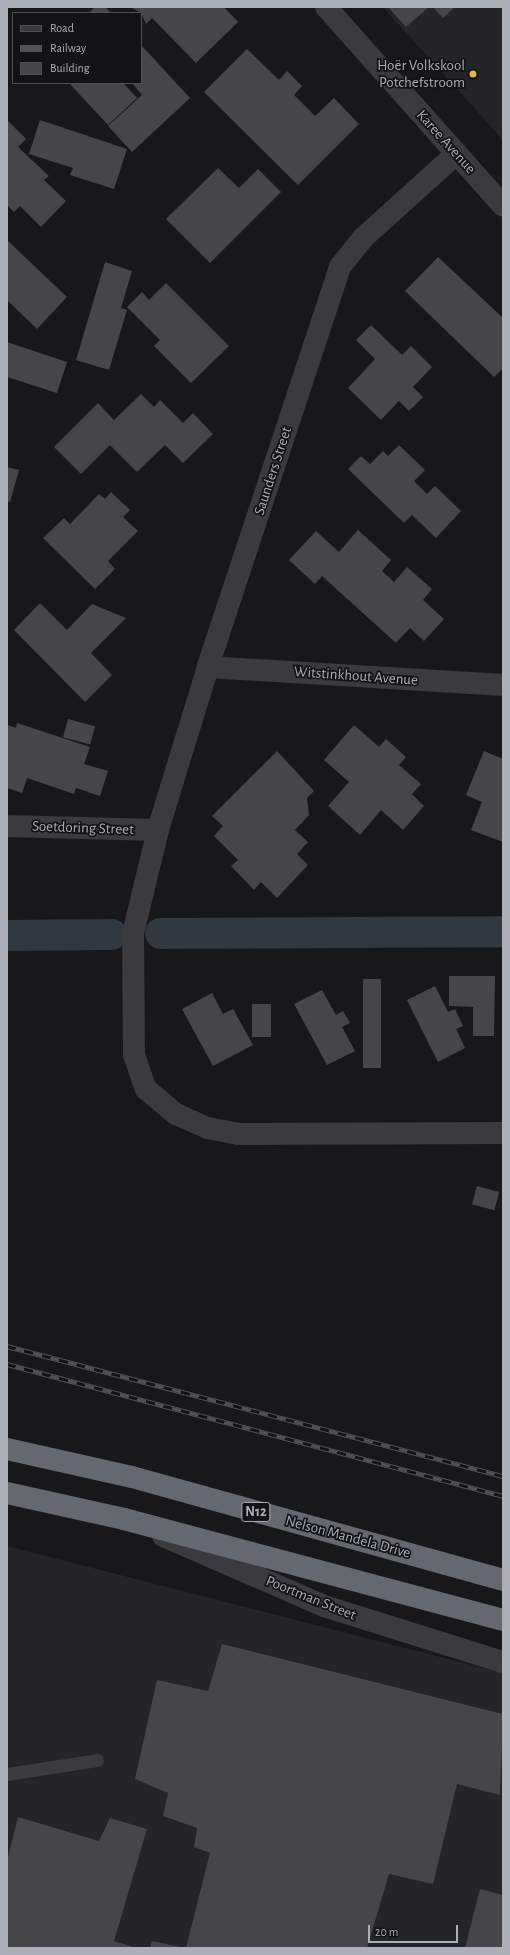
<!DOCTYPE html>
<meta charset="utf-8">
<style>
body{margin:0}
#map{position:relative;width:510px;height:1955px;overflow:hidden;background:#18181a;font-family:"Alegreya Sans",sans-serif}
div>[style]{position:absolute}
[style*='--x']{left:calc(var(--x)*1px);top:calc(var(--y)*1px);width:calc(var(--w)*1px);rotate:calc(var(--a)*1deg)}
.built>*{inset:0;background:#252427}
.canal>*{height:31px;margin:-15.5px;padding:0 15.5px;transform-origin:15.5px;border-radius:15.5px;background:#32383f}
.building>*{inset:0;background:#46454a;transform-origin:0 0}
.lane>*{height:13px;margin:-6.5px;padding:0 6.5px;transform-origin:6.5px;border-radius:6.5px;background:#3a3a3f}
.street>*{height:22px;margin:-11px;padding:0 11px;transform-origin:11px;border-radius:11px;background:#3a3a3f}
.highway>*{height:22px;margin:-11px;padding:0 11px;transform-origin:11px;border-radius:11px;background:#66686f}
.rail>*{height:4.5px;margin-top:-2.25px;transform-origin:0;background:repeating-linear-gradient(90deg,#131315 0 9px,#515257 0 18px);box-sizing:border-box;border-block:1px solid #515257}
.dots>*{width:11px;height:11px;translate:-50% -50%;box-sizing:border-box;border:2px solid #131315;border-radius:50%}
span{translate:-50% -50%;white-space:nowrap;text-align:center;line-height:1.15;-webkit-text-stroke:3.5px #131315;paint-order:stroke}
.shield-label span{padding:1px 3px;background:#131315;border:1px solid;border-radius:3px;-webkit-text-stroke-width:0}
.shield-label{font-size:14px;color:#acafb8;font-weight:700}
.poi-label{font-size:15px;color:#acafb8}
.right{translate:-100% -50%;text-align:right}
.street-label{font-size:15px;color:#acafb8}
.frame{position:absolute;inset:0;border:8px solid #acafb8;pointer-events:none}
.legend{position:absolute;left:12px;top:12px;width:130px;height:72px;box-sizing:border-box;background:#131315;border:1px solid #505156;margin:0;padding:5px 7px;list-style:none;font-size:12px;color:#acafb8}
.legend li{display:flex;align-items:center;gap:8px;height:20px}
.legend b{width:20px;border:1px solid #505156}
.scale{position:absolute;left:368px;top:1925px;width:90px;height:18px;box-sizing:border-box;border:2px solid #acafb8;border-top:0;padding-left:5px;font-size:12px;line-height:14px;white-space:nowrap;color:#acafb8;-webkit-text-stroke:3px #131315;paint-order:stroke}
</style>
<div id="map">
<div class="built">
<div style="clip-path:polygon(383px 7px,503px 7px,503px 140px)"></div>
<div style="clip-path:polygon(7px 1546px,503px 1673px,503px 1948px,7px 1948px)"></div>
</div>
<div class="canal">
<div style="--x:160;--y:933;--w:343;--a:-0.3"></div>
<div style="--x:7;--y:935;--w:104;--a:-0.6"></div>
</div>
<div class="building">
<div style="clip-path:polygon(95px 7px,105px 7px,111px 13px,89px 13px)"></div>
<div style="clip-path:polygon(130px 7px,224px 7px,238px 22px,196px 63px,152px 18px,146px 24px,141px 13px)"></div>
<div style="clip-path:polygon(388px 7px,429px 7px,406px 27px)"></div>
<div style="clip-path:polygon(433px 7px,455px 7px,443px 18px)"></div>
<div style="clip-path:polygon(141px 45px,190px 98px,132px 152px,108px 126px,142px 95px,132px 83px,141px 83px)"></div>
<div style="clip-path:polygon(247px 49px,279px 80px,287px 71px,302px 86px,294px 95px,315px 116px,334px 98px,359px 124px,298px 185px,204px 92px)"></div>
<div style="clip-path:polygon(69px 83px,123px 83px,137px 98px,108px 125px)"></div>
<div style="clip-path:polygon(7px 120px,26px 139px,18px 147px,49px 176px,44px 180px,66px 201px,41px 227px,20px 206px,14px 212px,7px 205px)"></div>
<div style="clip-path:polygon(40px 120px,127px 149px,114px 189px,70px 175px,73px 168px,29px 154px)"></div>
<div style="clip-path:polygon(218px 168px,239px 188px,258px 169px,281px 192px,210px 263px,166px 219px)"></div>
<div style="clip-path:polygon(7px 240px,67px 297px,37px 329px,7px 300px)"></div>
<div style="clip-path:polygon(438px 257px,503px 318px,503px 368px,494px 377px,405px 291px)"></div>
<div style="clip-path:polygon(105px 262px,132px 271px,121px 308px,127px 310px,109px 370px,76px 360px)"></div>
<div style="clip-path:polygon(166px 283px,229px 346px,191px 383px,154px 346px,160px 340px,127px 307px,142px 292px,149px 300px)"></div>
<div style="clip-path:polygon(371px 325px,402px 355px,411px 346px,432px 367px,413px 387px,423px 397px,409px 411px,399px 401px,381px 420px,348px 388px,375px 359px,356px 340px)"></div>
<div style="clip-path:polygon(7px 342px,67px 362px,57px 393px,7px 377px)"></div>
<div style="clip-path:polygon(141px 394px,154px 407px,160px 400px,183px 423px,193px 413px,213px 434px,183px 463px,165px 445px,137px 472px,110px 445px,81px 474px,54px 447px,98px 403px,114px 420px)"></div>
<div style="clip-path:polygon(399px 445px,425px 470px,414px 481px,427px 494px,435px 486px,461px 511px,436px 538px,412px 515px,404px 523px,348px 469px,361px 456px,370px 464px,383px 451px,388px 456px)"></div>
<div style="clip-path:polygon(7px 467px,19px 470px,10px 502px,7px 501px)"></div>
<div style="clip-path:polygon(111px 492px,130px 510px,123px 517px,138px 531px,108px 561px,115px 569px,95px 589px,43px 538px,64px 518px,70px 524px,99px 494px,105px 499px)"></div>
<div style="clip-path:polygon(358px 530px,391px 560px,382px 571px,394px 582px,407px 567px,432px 589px,423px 600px,444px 619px,424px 641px,410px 628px,396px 643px,322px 576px,315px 584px,289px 560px,316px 531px,339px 552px)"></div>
<div style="clip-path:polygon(40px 603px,67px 630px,92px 604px,126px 618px,91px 653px,112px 675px,85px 702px,14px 630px)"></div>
<div style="left:68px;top:719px;width:28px;height:19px;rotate:15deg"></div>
<div style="clip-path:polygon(17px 723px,90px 747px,84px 764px,108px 771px,100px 796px,76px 788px,74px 794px,27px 778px,22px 793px,7px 788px,7px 725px,16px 728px)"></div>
<div style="clip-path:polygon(354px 725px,379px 747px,386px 739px,406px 757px,399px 765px,421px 784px,412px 794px,424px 806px,403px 830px,381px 810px,360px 835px,328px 806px,349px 782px,324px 760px)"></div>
<div style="clip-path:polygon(277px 751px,314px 791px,307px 798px,309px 815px,295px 830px,308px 842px,297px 854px,308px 865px,277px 898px,261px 882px,254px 890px,231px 866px,238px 860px,214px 836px,223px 826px,212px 816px)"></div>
<div style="clip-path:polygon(484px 751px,503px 759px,503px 842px,471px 830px,482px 802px,466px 795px)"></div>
<div style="clip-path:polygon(449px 976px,495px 976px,494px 1036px,473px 1036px,473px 1007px,449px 1006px)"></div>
<div style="left:363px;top:979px;width:18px;height:89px"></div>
<div style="clip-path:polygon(435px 986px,448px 1012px,455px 1009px,463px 1026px,456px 1029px,465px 1048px,438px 1062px,407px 1000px)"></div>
<div style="clip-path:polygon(322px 990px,336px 1015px,343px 1011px,350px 1023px,342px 1027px,355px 1051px,327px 1065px,294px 1004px)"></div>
<div style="clip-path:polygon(212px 993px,223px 1014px,233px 1009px,253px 1045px,213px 1066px,182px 1009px)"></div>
<div style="left:252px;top:1004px;width:19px;height:33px"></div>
<div style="left:477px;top:1186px;width:23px;height:19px;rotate:15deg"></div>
<div style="clip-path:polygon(222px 1644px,503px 1714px,500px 1795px,457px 1784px,433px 1884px,389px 1874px,367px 1948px,186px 1948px,210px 1853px,194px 1847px,197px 1828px,163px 1816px,168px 1793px,135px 1779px,157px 1680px,208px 1691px)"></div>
<div style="clip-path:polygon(18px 1817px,99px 1841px,110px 1818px,147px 1829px,114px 1941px,136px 1948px,7px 1948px,7px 1861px)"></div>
<div style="clip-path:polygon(480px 1889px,503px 1895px,503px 1948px,465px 1948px)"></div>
<div style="clip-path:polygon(152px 1941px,180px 1947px,180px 1948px,150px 1948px)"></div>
</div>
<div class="lane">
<div style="--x:7;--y:1774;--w:91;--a:-8.8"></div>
</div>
<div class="street">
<div style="--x:326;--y:7;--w:266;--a:48.3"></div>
<div style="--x:456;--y:154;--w:124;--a:137.9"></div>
<div style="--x:364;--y:237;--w:38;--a:129"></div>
<div style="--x:340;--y:267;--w:421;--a:108.3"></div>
<div style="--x:208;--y:667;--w:170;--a:107.1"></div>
<div style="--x:158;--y:830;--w:106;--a:103.6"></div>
<div style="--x:133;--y:933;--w:122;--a:89.5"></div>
<div style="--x:134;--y:1055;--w:36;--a:71"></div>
<div style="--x:146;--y:1089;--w:39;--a:40"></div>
<div style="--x:176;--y:1114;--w:35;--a:24"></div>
<div style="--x:208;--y:1128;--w:32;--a:11"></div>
<div style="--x:239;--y:1134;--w:264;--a:-0.2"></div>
<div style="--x:208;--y:667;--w:296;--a:3.5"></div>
<div style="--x:7;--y:826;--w:151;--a:1.5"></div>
<div style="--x:163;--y:1536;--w:176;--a:23.5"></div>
<div style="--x:324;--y:1606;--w:188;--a:17.4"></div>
</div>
<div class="highway">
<div style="--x:7;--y:1449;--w:128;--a:12.6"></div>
<div style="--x:132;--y:1477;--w:385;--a:15.5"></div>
<div style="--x:7;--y:1493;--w:120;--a:12.5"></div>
<div style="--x:124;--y:1519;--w:392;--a:14.9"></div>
</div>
<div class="rail">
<div style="--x:7;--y:1346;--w:513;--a:14.69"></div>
<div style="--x:7;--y:1364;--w:513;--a:14.9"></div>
</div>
<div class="dots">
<div style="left:473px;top:74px;background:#dfb74b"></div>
</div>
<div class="shield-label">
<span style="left:256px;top:1512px">N12</span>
</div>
<div class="poi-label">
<span class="right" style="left:465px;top:74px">Hoër Volkskool<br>Potchefstroom</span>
</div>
<div class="street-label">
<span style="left:446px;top:142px;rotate:48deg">Karee Avenue</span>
<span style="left:273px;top:471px;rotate:-72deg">Saunders Street</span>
<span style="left:356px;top:676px;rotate:4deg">Witstinkhout Avenue</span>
<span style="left:83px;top:828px;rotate:2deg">Soetdoring Street</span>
<span style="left:348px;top:1537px;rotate:15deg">Nelson Mandela Drive</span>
<span style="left:311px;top:1598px;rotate:22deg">Poortman Street</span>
</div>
<div class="frame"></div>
<ul class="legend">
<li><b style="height:5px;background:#3a3a3f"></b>Road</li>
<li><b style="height:5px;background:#515257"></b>Railway</li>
<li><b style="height:11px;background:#46454a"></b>Building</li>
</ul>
<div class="scale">20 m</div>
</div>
